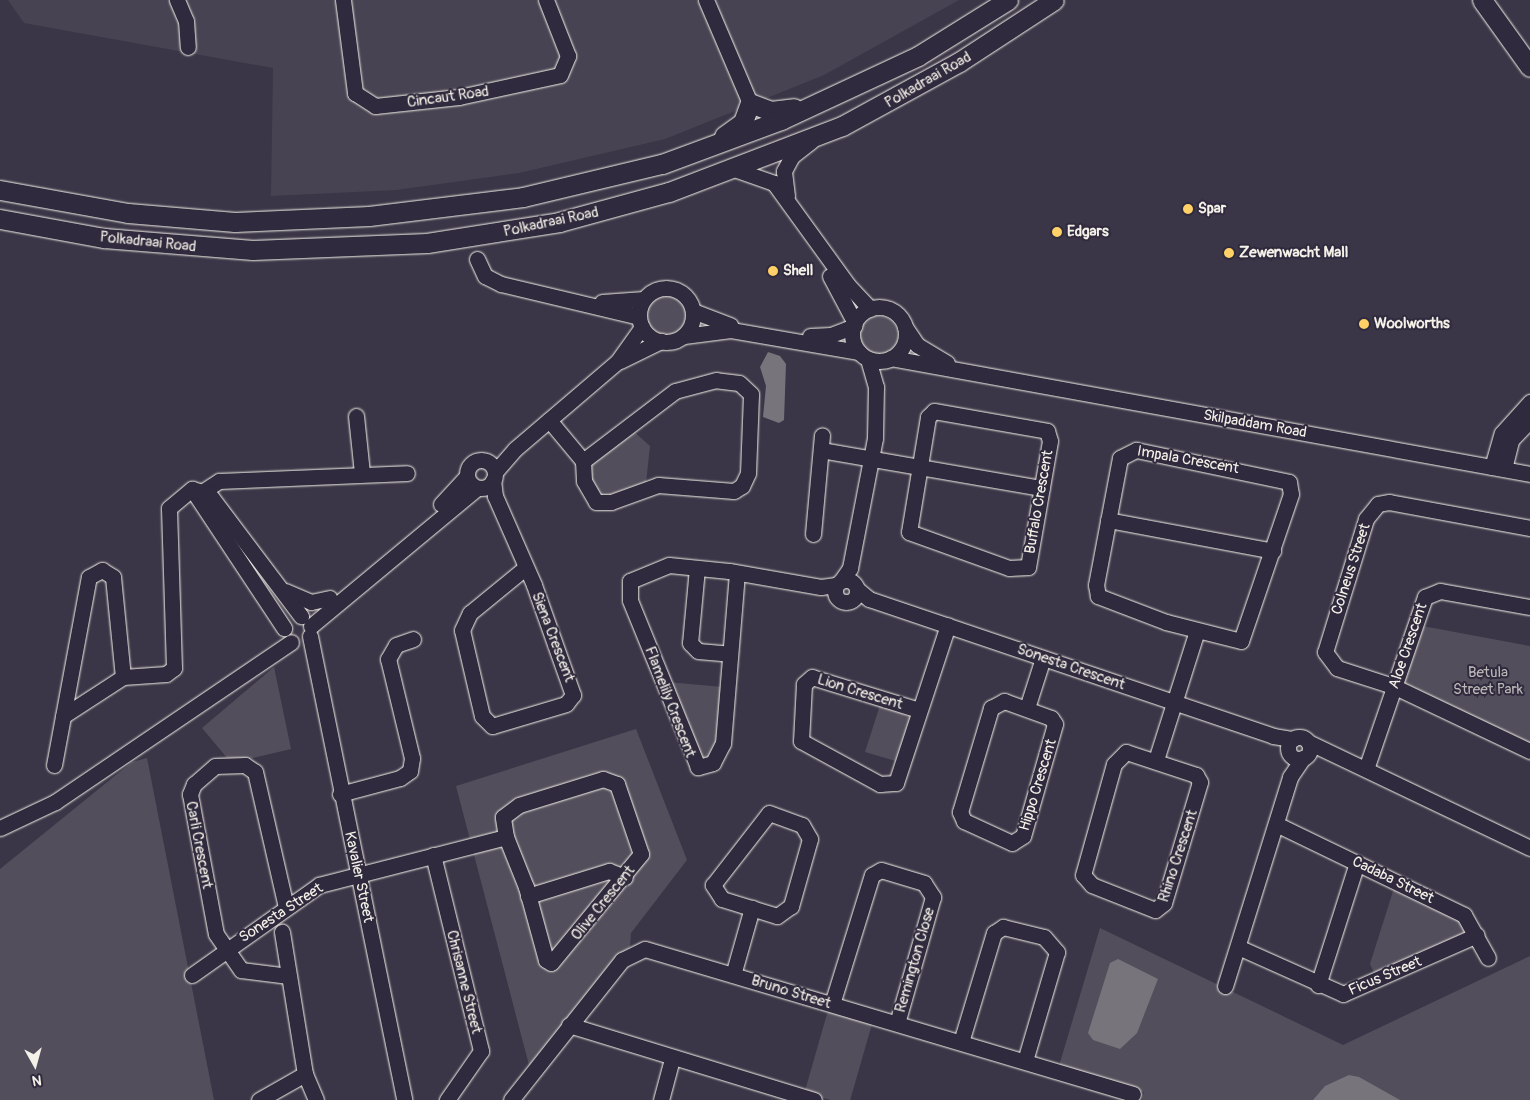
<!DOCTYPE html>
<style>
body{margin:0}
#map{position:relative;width:1530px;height:1100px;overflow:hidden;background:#3b3647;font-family:Pangolin,sans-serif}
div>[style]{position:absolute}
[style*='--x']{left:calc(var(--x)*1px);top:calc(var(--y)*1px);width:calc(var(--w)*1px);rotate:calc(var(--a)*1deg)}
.built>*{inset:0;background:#484352}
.green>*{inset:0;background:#534e5c;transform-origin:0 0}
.round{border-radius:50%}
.water>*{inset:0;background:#78747b}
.roads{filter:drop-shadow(0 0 1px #f4f1e8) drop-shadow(0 0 1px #f4f1e8)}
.minor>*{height:15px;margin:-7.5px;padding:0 7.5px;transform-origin:7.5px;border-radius:7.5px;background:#2f2a3d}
.minor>.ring{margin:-7.5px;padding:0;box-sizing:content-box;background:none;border:15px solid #2f2a3d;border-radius:50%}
.major>*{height:19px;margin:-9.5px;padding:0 9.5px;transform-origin:9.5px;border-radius:9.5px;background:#2f2a3d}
.dots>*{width:14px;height:14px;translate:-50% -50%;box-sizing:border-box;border:2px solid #2f2a3d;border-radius:50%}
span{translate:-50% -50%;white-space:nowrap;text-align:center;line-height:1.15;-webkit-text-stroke:4px #2f2a3d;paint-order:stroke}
.street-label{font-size:15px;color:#f4f1e8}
.poi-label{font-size:15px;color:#f4f1e8;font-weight:700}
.left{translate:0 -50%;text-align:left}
.park-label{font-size:15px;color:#bcb8b7}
.north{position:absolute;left:10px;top:1040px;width:50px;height:50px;-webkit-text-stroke:4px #2f2a3d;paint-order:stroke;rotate:173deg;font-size:14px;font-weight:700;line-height:20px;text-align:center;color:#f4f1e8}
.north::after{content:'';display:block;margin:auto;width:18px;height:22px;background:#f4f1e8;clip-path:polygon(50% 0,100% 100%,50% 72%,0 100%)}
</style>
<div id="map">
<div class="built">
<div style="clip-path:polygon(8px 0,959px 0,824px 75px,665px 139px,519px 173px,396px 190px,271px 196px,273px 68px,24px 23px)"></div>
</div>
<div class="green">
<div class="round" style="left:646px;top:295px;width:40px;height:40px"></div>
<div class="round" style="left:860px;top:316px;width:38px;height:38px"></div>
<div style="clip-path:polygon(630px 428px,650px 446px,646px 483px,601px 499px,586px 468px)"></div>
<div style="clip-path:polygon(1417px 625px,1530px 646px,1530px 746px,1404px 684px,1402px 673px)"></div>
<div style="clip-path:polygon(274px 667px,291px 749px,249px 759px,228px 759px,202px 728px)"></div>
<div style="clip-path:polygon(667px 682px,723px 687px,718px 741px,712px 754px,701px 760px)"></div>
<div style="clip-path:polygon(881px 702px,911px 718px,899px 762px,865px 752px)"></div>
<div style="clip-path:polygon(636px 729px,687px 860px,631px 933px,630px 947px,620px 954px,530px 1069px,456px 786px)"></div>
<div style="clip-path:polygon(147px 758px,214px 1100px,0 1100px,0 869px,132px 762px)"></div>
<div style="clip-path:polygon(1395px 885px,1463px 918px,1466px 932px,1376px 977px,1370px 964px)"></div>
<div style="clip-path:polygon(1100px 928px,1343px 1045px,1530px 956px,1530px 1100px,1142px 1100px,1144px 1092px,1059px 1066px)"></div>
<div style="left:829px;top:1007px;width:46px;height:89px;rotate:16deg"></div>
</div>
<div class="water">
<div style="clip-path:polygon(768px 352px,780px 356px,786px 364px,784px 420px,779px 423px,763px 417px,766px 386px,760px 367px)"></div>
<div style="clip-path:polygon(1118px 959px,1158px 979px,1137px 1033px,1120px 1049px,1093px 1040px,1088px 1033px,1110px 963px)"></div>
<div style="clip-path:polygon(1349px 1075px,1359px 1077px,1400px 1100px,1313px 1100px,1325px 1086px)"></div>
</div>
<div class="roads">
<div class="minor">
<div style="--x:177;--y:0;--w:23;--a:67"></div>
<div style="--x:186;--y:21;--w:26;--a:86"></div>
<div style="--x:343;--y:0;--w:94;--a:82.6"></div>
<div style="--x:355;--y:93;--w:24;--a:33"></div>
<div style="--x:375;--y:106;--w:84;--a:-6.1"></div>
<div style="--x:459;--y:97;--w:103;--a:-12.3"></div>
<div style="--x:560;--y:75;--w:21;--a:-67"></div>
<div style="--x:568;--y:56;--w:60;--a:-111.4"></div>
<div style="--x:706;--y:0;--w:112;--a:66.9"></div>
<div style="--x:734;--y:169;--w:42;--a:19.3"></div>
<div style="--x:774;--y:183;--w:125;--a:54.1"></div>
<div style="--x:847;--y:284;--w:34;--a:47"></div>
<div style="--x:787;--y:196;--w:25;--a:-97"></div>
<div style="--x:784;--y:171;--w:17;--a:-62"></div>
<div style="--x:792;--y:156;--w:24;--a:-38"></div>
<div style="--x:477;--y:259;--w:19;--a:65"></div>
<div style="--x:485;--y:276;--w:18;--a:27"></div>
<div style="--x:501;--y:284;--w:142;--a:13.4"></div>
<div style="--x:830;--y:276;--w:53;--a:62"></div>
<div class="ring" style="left:639px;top:288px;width:39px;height:39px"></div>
<div style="--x:602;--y:302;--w:42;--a:-4.1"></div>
<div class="ring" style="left:852px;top:307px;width:39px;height:39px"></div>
<div style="--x:693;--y:311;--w:40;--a:21"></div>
<div style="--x:905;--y:327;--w:22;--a:56"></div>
<div style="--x:917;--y:345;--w:35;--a:31"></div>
<div style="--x:684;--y:336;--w:47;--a:-7.3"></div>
<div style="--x:731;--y:330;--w:130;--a:9.8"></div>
<div style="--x:810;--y:336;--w:21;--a:-3"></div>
<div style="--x:831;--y:335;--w:25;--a:-21"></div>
<div style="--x:891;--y:358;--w:649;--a:10.29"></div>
<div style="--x:620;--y:361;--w:46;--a:-26"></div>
<div style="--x:934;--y:411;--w:115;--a:10"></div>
<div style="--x:1047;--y:431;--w:10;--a:73"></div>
<div style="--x:1050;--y:441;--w:128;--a:99.9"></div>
<div style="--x:1028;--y:567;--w:19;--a:177"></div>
<div style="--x:1009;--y:568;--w:106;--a:-160.2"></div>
<div style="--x:909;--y:532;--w:117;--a:-80.6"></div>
<div style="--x:928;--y:417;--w:8;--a:-45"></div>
<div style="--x:356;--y:416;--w:57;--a:84"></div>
<div style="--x:549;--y:420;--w:53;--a:50.3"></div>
<div style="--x:583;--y:461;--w:20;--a:87"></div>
<div style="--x:584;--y:481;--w:24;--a:60"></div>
<div style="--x:596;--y:502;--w:15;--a:0"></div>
<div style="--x:611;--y:502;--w:50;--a:-19.9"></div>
<div style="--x:658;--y:485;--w:76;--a:4.5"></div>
<div style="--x:734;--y:491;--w:9;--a:-32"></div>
<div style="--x:742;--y:486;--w:14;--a:-65"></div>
<div style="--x:748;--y:473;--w:79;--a:-87.8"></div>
<div style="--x:751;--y:394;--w:16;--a:-137"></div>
<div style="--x:739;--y:383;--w:23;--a:-173"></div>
<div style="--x:716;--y:380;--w:42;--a:165"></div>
<div style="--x:675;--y:391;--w:116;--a:142.7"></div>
<div style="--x:821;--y:450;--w:224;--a:9.8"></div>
<div style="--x:1136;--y:450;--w:156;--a:11.8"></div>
<div style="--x:1289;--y:482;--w:12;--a:81"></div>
<div style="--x:1291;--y:494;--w:155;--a:108.8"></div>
<div style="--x:1241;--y:641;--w:77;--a:-165.8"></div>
<div style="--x:1166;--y:622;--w:73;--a:-159.1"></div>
<div style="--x:1098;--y:596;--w:11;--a:-100"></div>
<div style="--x:1096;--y:585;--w:129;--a:-79.3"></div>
<div style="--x:1120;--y:458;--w:18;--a:-27"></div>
<div class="ring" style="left:467px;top:460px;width:13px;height:13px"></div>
<div style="--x:1492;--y:467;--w:35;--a:-74"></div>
<div style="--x:1502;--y:433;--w:42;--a:-47.9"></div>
<div style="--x:1504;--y:469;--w:30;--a:-76"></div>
<div style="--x:1511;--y:440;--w:28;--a:-46"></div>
<div style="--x:495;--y:472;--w:30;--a:-49"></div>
<div style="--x:515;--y:449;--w:134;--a:-40.5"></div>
<div style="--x:617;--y:362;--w:43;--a:-54.5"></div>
<div style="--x:493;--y:480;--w:16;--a:83"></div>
<div style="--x:495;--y:496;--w:97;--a:66.3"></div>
<div style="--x:534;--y:585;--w:117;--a:70.5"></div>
<div style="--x:573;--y:695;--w:11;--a:128"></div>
<div style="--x:566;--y:704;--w:77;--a:163.4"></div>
<div style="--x:492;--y:726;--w:14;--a:-135"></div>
<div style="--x:482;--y:716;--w:88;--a:-103.1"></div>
<div style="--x:462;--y:630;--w:19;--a:-65"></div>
<div style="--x:470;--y:613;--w:71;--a:-39.3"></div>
<div style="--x:192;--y:489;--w:167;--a:56.5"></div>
<div style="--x:205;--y:490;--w:17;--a:-33"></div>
<div style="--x:219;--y:481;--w:188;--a:-2.4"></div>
<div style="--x:441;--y:504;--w:38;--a:-47"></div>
<div style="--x:1108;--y:520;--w:168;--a:10.6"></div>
<div style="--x:1530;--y:528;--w:143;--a:-169.6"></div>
<div style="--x:1389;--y:502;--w:11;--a:170"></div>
<div style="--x:1378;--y:504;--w:19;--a:129"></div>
<div style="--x:1366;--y:519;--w:139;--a:107.1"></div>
<div style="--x:1325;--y:652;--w:20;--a:53"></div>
<div style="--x:1337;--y:668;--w:59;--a:17.8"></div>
<div style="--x:1393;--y:686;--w:152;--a:25.4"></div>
<div style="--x:813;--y:534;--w:99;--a:-84.8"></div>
<div style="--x:697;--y:568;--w:75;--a:95.3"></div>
<div style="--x:690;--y:643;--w:11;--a:45"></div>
<div style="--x:698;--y:651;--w:32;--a:5"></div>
<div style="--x:737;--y:573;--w:171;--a:94.7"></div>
<div style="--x:723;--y:743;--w:22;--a:117"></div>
<div style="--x:713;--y:763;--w:16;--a:165"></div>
<div style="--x:698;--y:767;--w:180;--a:-112.2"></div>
<div style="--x:630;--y:600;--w:19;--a:-90"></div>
<div style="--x:630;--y:581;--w:42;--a:-22.3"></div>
<div style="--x:669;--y:565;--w:60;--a:5.7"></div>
<div style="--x:729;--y:571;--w:93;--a:9.9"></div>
<div style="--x:821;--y:587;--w:15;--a:-8"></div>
<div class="ring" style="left:835px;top:580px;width:7px;height:7px"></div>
<div style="--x:841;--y:581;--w:16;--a:-55"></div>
<div style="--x:850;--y:568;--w:132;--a:-79.1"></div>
<div style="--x:875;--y:438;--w:51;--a:-88.9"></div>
<div style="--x:876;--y:387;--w:29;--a:-106"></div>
<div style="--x:857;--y:589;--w:16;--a:40"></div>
<div style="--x:869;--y:599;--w:427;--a:18.7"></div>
<div style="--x:1273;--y:736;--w:20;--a:9"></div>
<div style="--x:285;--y:591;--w:28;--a:23"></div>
<div style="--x:311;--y:602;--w:19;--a:-12"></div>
<div style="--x:311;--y:626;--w:216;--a:-39.7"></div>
<div style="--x:310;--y:636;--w:473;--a:78.5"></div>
<div style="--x:1004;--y:701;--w:50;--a:19.9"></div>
<div style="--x:1051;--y:718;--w:7;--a:56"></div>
<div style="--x:1055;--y:724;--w:116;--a:105.9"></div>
<div style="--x:1023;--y:836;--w:13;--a:148"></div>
<div style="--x:1012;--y:843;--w:53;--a:-155.4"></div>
<div style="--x:964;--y:821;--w:10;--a:-114"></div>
<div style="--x:960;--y:812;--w:109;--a:-73.4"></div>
<div style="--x:991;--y:708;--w:15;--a:-28"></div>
<div style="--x:1027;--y:708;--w:52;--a:-72.3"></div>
<div style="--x:919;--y:710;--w:112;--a:-162.9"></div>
<div style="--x:812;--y:677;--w:11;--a:139"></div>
<div style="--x:804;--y:684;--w:57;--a:93"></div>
<div style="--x:801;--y:741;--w:90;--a:28.6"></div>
<div style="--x:880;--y:784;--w:16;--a:-4"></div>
<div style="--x:896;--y:783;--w:166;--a:-71.8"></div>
<div style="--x:63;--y:716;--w:72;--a:-33"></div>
<div style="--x:123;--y:677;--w:43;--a:-4"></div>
<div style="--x:166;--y:674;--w:10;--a:-37"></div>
<div style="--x:174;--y:668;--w:160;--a:-91.8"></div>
<div style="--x:169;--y:508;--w:30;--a:-40"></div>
<div style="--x:192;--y:489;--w:18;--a:16"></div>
<div style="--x:209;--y:494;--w:153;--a:53"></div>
<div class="ring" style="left:1288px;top:737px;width:7px;height:7px"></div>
<div style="--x:1308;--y:742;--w:246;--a:25.5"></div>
<div style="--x:1126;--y:752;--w:74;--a:18.2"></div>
<div style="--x:1196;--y:775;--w:8;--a:60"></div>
<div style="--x:1200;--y:782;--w:126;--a:106.6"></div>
<div style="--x:1164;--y:903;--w:11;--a:142"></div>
<div style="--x:1155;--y:910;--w:68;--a:-158.4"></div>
<div style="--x:1092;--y:885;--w:13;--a:-132"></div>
<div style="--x:1083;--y:875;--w:115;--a:-74.4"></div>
<div style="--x:1114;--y:764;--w:17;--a:-45"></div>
<div style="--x:1156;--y:760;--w:135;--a:-72.4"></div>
<div style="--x:54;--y:765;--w:191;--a:-79.5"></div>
<div style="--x:89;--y:577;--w:15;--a:-28"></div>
<div style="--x:102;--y:570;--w:13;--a:32"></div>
<div style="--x:113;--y:577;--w:100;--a:84.3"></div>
<div style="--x:1366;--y:769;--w:182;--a:-71.1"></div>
<div style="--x:1425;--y:597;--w:16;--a:-22"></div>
<div style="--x:1440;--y:591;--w:91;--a:10.1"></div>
<div style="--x:603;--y:779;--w:15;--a:20"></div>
<div style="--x:617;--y:784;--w:74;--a:71.1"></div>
<div style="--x:641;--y:854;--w:141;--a:129.5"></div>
<div style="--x:551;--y:963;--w:6;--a:-149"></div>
<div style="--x:546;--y:960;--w:76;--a:-105.3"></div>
<div style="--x:526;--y:887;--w:54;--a:-111.8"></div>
<div style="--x:506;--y:837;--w:20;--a:-99"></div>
<div style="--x:503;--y:817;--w:20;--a:-37"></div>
<div style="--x:519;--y:805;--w:88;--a:-17.2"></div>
<div style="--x:340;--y:794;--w:62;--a:-14.9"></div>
<div style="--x:400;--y:778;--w:12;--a:-35"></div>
<div style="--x:410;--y:771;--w:13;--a:-81"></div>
<div style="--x:412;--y:758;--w:102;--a:-103.6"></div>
<div style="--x:388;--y:659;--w:16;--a:-60"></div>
<div style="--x:396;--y:645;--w:18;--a:-19"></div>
<div style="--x:769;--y:813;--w:35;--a:20"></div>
<div style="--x:802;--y:825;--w:16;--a:60"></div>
<div style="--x:810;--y:839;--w:70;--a:105.8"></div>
<div style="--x:791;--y:906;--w:17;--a:144"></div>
<div style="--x:777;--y:916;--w:58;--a:-162.8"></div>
<div style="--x:722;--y:899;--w:17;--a:-123"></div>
<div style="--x:713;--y:885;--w:91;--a:-52.1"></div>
<div style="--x:1276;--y:824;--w:209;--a:25.8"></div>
<div style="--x:1464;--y:915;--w:49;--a:60.8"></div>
<div style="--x:0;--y:828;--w:61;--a:-25.3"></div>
<div style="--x:55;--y:802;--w:285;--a:-34.1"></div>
<div style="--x:433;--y:855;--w:202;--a:76.2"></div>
<div style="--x:481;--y:1051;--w:60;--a:124.8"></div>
<div style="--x:528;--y:896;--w:85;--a:-17.2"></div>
<div style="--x:609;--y:871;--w:17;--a:21"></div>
<div style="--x:286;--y:907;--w:139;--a:-102.9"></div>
<div style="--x:255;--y:772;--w:12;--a:-145"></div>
<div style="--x:245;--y:765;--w:30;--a:178"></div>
<div style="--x:215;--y:766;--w:28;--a:139"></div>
<div style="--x:194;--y:784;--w:11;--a:112"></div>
<div style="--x:190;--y:794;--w:142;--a:79.5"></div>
<div style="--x:216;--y:934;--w:44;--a:55.2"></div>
<div style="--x:241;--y:970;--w:48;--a:7.1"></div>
<div style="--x:1238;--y:947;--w:115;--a:24.1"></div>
<div style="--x:1343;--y:994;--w:146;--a:-23.8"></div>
<div style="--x:192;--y:975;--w:156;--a:-35.3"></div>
<div style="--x:319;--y:885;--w:193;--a:-14.4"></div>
<div style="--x:733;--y:975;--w:70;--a:-74.2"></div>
<div style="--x:1318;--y:985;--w:128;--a:-72.3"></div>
<div style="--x:1225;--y:986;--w:219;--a:-72.7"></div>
<div style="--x:1290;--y:777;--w:23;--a:-56"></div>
<div style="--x:832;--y:1004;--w:135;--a:-72.8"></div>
<div style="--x:872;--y:875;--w:10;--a:-29"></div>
<div style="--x:881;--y:870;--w:45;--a:16.8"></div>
<div style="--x:924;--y:883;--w:17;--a:57"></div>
<div style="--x:933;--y:897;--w:131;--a:105.9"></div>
<div style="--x:569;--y:1025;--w:256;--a:17"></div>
<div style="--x:961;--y:1042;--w:114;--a:-73.2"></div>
<div style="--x:994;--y:933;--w:11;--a:-34"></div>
<div style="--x:1003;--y:927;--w:42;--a:13.7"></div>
<div style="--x:1044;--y:937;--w:20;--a:49"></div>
<div style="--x:1057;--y:952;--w:114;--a:106.4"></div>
<div style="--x:305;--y:1074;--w:28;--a:67"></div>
<div style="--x:259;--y:1100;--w:53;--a:-29.5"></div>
<div style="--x:305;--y:1074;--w:144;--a:-99.2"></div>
<div style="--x:511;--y:1100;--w:179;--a:-51.6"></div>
<div style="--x:622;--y:960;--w:25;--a:-26"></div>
<div style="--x:645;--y:949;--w:509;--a:16.55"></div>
<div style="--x:661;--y:1100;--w:42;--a:-75"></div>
</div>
<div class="major">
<div style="--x:1482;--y:0;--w:82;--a:54.4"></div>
<div style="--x:724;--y:136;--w:24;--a:-36"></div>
<div style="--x:743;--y:122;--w:20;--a:-70"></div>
<div style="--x:750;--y:103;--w:22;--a:21"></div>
<div style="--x:771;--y:111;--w:23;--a:-7"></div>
<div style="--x:0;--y:190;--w:130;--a:10.2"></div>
<div style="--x:128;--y:213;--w:107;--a:4.8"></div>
<div style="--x:235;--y:222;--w:134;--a:-2.6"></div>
<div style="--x:369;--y:216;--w:155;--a:-7"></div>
<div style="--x:523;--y:197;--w:143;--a:-13.4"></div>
<div style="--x:662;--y:164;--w:127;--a:-20.3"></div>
<div style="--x:781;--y:120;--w:151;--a:-25"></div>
<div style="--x:918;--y:56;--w:106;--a:-31.9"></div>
<div style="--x:0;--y:219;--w:106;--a:10.4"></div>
<div style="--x:104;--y:238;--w:149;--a:4.6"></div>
<div style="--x:253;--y:250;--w:174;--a:-2.3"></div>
<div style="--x:427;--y:243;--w:134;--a:-9"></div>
<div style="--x:559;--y:222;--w:114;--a:-15.3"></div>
<div style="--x:669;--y:192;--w:185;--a:-20.9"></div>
<div style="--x:842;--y:126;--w:133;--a:-28.7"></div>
<div style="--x:959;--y:62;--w:113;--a:-33.1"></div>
</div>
</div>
<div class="dots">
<div style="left:1188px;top:209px;background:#ffd166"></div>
<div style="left:1057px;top:232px;background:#ffd166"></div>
<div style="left:1229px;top:253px;background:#ffd166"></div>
<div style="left:773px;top:271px;background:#ffd166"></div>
<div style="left:1364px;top:324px;background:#ffd166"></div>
</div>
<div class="street-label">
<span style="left:928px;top:80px;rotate:-30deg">Polkadraai Road</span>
<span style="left:448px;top:97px;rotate:-8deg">Cincaut Road</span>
<span style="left:551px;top:222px;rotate:-12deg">Polkadraai Road</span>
<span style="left:148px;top:242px;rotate:6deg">Polkadraai Road</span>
<span style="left:1255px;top:424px;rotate:10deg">Skilpaddam Road</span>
<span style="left:1188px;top:460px;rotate:10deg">Impala Crescent</span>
<span style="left:1039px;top:502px;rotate:-80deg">Buffalo Crescent</span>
<span style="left:1351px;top:569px;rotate:-72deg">Colneus Street</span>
<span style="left:553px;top:637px;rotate:69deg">Siena Crescent</span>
<span style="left:1408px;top:646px;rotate:-71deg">Aloe Crescent</span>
<span style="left:1071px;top:667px;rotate:19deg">Sonesta Crescent</span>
<span style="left:860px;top:692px;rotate:17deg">Lion Crescent</span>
<span style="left:670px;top:702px;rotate:69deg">Flamelily Crescent</span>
<span style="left:1038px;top:785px;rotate:-73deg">Hippo Crescent</span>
<span style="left:199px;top:845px;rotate:79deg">Carli Crescent</span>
<span style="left:1178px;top:856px;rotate:-72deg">Rhino Crescent</span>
<span style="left:359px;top:877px;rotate:78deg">Kavalier Street</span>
<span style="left:1393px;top:880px;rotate:26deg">Cadaba Street</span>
<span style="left:603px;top:903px;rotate:-51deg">Olive Crescent</span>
<span style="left:281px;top:913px;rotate:-33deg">Sonesta Street</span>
<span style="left:915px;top:960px;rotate:-74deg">Remington Close</span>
<span style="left:1385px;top:976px;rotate:-23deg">Ficus Street</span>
<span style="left:464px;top:982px;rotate:76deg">Chrisanne Street</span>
<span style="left:791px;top:992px;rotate:17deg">Bruno Street</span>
</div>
<div class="poi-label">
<span class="left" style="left:1198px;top:209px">Spar</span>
<span class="left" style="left:1067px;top:232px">Edgars</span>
<span class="left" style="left:1239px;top:253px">Zewenwacht Mall</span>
<span class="left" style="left:783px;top:271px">Shell</span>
<span class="left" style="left:1374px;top:324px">Woolworths</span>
</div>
<div class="park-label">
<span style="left:1488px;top:681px">Betula<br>Street Park</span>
</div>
<div class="north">N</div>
</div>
